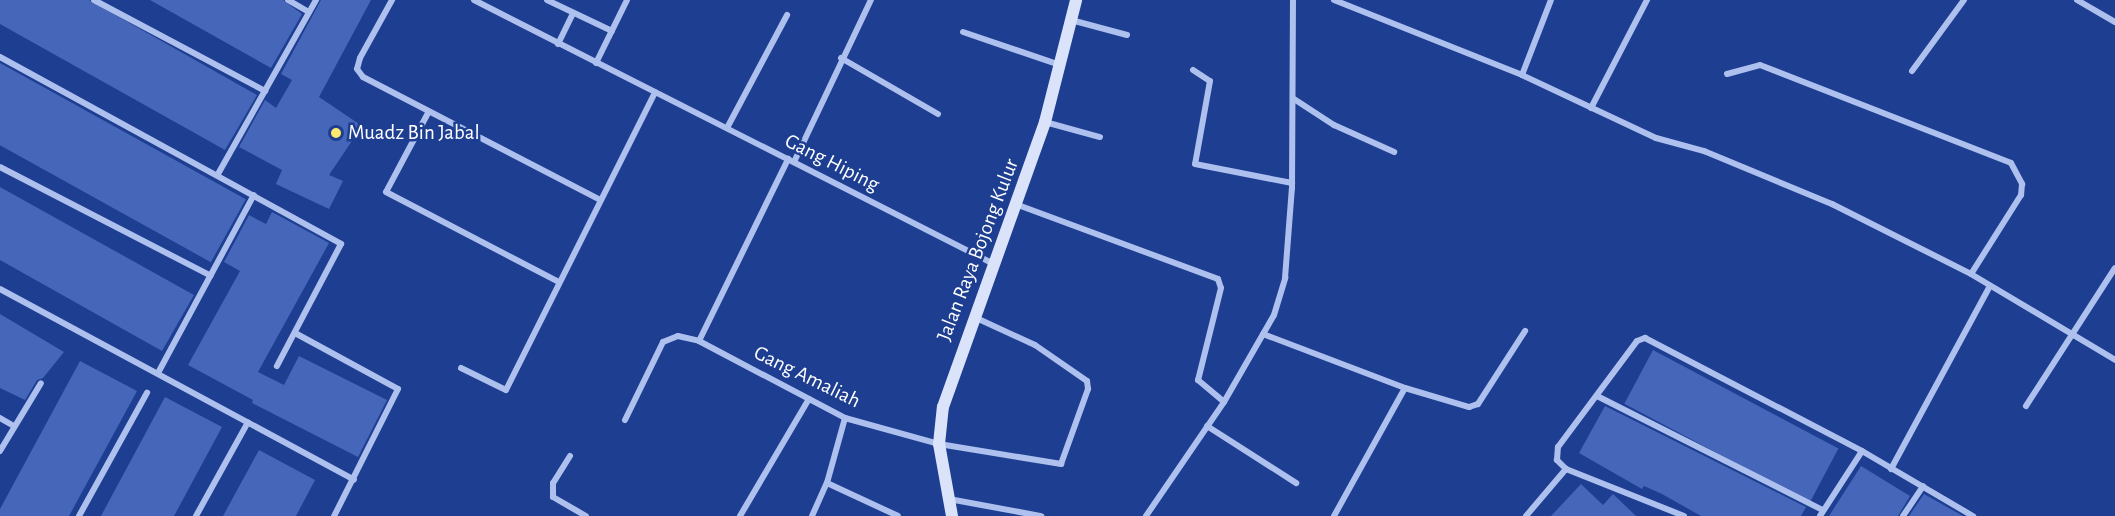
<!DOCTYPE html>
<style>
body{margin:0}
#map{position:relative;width:2115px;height:516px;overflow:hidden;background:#1d3e91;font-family:"Alegreya Sans",sans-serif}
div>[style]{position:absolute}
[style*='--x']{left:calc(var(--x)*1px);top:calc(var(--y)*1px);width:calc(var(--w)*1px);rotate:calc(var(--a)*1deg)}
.building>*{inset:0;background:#4667b9;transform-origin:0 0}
.minor>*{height:6px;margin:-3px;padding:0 3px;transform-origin:3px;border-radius:3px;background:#aec0ee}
.secondary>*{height:12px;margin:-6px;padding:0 6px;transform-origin:6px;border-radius:6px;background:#dae3fa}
.dots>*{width:16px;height:16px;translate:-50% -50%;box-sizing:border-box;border:3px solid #1d3e91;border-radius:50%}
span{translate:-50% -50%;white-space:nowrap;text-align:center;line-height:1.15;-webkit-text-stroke:5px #1d3e91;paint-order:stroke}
.poi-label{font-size:21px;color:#fff}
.left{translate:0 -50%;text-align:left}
.street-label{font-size:21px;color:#fff}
</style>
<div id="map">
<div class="building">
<div style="clip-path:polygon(0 0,89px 0,257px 95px,225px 150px,0 24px)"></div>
<div style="clip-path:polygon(150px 0,283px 0,302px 14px,271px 68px)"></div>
<div style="clip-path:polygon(321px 0,371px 0,319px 97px,362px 126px,329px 175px,343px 181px,329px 209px,276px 184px,282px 170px,239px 147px,265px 100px,276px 108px,292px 80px,281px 74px)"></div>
<div style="left:0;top:63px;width:281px;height:72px;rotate:29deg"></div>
<div style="clip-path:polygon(0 187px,194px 295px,162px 351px,0 260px)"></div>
<div style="clip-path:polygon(272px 212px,329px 243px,258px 372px,284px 385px,299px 356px,387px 400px,358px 457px,252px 403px,253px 400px,188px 365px,240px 271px,224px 262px,249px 215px,266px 224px)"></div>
<div style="clip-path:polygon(0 314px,64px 352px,43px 378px,37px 380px,25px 400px,0 388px)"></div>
<div style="left:1653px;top:350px;width:210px;height:61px;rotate:28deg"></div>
<div style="clip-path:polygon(80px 361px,137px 391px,69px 516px,0 516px,0 509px)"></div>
<div style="clip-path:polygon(165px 397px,222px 427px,174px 516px,101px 516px)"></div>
<div style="clip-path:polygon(1605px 406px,1806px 507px,1801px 516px,1701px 516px,1662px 494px,1644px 486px,1642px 489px,1579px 453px)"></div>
<div style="clip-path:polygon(259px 450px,315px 480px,296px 516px,223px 516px)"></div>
<div style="clip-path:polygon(1861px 466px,1910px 496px,1898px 516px,1829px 516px)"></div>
<div style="clip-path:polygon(1581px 484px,1603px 505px,1613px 494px,1636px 516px,1551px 516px)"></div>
<div style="clip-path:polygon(1924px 494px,1963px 516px,1909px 516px)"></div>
</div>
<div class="minor">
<div style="--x:94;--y:0;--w:194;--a:28"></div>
<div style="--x:288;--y:0;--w:24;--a:30"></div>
<div style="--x:392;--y:0;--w:66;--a:118.9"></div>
<div style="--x:360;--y:58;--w:11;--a:105"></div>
<div style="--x:357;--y:69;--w:10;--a:53"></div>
<div style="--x:363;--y:77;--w:265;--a:27.4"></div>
<div style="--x:474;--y:0;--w:583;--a:26.92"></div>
<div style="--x:547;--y:0;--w:72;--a:25.5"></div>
<div style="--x:1334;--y:0;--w:202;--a:21.7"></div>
<div style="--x:1522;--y:75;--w:148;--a:25.2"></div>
<div style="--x:1656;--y:138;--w:50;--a:15.2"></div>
<div style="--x:1704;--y:151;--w:139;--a:22.5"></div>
<div style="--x:1832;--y:204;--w:156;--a:26.7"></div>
<div style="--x:1971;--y:274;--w:168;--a:30.8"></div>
<div style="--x:2077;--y:0;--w:44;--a:30.1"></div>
<div style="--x:1071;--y:20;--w:58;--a:15"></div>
<div style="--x:963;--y:32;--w:99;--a:18.8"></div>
<div style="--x:558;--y:44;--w:34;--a:-64"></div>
<div style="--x:0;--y:57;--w:389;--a:28.7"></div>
<div style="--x:341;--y:244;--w:138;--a:117.7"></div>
<div style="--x:841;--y:58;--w:112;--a:30"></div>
<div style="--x:596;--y:63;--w:70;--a:-63.8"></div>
<div style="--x:1193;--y:70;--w:20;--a:33"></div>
<div style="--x:1210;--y:81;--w:84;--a:100.2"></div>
<div style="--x:1195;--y:164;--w:99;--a:11.1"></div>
<div style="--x:1912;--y:71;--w:88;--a:-53.8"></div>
<div style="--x:1727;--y:74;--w:34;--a:-15"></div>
<div style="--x:1760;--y:65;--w:269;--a:21.3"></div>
<div style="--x:2011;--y:163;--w:24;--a:62"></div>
<div style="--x:2022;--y:184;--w:11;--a:95"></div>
<div style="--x:2021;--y:195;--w:93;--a:122.3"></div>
<div style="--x:1522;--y:75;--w:80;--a:-68.9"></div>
<div style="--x:1294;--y:99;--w:48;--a:33"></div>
<div style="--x:1334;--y:125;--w:66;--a:24.2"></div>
<div style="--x:1591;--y:108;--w:122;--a:-62.6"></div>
<div style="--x:428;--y:113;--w:89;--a:118"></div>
<div style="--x:386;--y:192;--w:193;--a:27.5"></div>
<div style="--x:1045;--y:122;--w:57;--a:15.3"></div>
<div style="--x:727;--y:128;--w:128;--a:-62"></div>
<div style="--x:794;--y:162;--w:179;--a:-64.6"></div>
<div style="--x:0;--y:167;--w:237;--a:27.3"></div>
<div style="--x:218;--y:174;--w:200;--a:-60.6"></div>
<div style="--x:1018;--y:205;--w:213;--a:20.3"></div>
<div style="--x:1218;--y:279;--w:9;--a:72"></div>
<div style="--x:1221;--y:288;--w:95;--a:104"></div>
<div style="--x:1198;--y:380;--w:34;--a:40"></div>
<div style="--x:0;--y:289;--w:402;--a:28.3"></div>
<div style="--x:295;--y:333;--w:117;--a:28.5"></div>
<div style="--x:398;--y:389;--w:142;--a:116.7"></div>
<div style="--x:1263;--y:334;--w:152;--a:20.8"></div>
<div style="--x:1405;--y:388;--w:67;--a:16.5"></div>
<div style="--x:1469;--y:407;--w:9;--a:-18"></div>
<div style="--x:1478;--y:404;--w:87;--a:-57.2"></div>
<div style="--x:699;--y:341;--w:203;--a:-63.9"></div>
<div style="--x:461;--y:368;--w:50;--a:26.1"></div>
<div style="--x:506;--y:390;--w:333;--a:-63.4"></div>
<div style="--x:158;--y:373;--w:202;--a:-61.7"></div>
<div style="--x:1597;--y:396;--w:253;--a:26.8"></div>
<div style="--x:2026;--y:406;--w:164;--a:-57.2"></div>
<div style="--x:0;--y:418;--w:16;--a:30"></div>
<div style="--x:845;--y:418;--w:67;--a:105.5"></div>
<div style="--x:827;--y:483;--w:78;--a:24.9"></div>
<div style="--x:625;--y:420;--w:87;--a:-64"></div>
<div style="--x:663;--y:342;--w:16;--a:-22"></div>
<div style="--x:678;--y:336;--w:22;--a:13"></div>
<div style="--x:699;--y:341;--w:165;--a:27.8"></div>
<div style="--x:845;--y:418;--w:98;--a:15.5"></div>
<div style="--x:939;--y:444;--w:124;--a:9.3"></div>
<div style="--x:1061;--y:464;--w:80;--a:-70.2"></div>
<div style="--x:1088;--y:389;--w:8;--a:-97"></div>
<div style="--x:1087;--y:381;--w:63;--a:-145.3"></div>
<div style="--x:1035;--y:345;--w:67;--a:-155.3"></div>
<div style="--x:1207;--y:426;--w:106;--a:32.6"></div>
<div style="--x:0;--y:451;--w:79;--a:-58.9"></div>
<div style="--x:570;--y:456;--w:32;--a:122"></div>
<div style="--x:553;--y:483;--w:14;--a:90"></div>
<div style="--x:553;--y:497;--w:38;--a:30"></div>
<div style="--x:1566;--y:469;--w:13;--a:-135"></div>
<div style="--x:1557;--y:460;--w:13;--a:-86"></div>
<div style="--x:1558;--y:447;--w:132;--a:-53.3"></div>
<div style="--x:1637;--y:341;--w:9;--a:-21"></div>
<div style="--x:1645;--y:338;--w:245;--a:27.5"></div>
<div style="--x:1862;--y:451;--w:129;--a:30.4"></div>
<div style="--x:1891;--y:469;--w:208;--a:-61.6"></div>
<div style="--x:949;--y:499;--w:94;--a:10.5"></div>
<div style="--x:79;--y:516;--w:141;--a:-61.1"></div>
<div style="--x:196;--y:516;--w:107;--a:-61"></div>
<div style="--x:740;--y:516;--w:136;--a:-59.5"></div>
<div style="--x:812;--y:516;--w:36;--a:-66"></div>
<div style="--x:1146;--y:516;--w:138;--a:-55.6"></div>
<div style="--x:1224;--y:402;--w:100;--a:-60.1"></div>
<div style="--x:1274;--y:315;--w:39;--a:-73"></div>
<div style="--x:1285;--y:278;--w:90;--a:-85.6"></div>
<div style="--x:1292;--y:188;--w:188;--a:-89.7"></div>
<div style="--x:1334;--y:516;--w:146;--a:-61"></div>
<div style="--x:1526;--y:516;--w:62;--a:-49.6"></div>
<div style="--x:1566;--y:469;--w:127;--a:21.7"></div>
<div style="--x:1820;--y:516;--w:77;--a:-57.1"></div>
<div style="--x:1903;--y:516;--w:36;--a:-56"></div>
</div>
<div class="secondary">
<div style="--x:952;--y:516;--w:73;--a:-100.2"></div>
<div style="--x:939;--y:444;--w:37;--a:-84"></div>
<div style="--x:943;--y:407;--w:303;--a:-70.3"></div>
<div style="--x:1045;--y:122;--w:126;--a:-75.7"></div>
</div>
<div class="dots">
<div style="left:336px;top:133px;background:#fdea6c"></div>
</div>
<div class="poi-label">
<span class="left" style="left:348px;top:133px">Muadz Bin Jabal</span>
</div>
<div class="street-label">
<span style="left:832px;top:163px;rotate:27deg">Gang Hiping</span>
<span style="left:978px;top:250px;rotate:-69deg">Jalan Raya Bojong Kulur</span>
<span style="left:807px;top:377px;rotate:26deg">Gang Amaliah</span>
</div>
</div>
